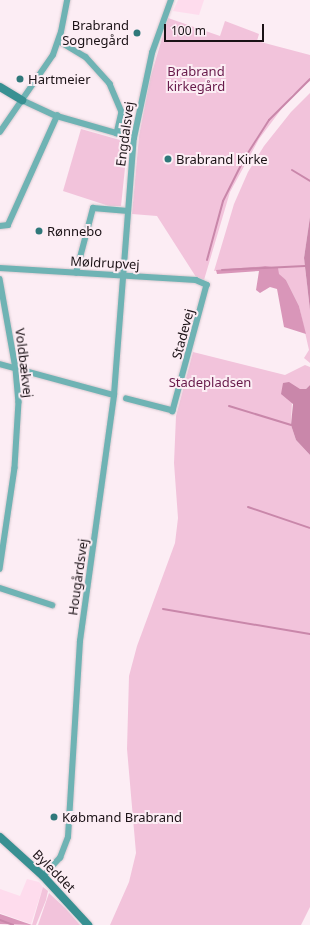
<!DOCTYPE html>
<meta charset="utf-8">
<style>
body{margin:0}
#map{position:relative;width:310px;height:925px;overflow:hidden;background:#fcedf4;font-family:"Noto Sans",sans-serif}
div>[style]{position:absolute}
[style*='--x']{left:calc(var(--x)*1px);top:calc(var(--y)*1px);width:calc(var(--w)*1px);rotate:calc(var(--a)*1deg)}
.built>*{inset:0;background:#fedced}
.green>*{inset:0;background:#f2c3db}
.forest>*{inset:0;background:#d996b9}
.water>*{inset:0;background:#c987aa}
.stream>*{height:2px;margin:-1px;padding:0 1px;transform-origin:1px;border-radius:1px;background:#c987aa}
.roads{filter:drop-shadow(0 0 1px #d8cad0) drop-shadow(0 0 1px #d8cad0)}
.street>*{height:5.5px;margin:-2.75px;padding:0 2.75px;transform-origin:2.75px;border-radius:2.75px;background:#6fb3b4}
.secondary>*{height:8px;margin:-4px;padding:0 4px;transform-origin:4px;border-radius:4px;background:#389092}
.dots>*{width:11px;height:11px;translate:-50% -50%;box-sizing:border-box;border:2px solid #fcedf4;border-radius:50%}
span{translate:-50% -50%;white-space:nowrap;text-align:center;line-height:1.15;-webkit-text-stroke:4px #fcedf4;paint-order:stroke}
.poi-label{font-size:13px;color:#1b1216}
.right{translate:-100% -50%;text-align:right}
.left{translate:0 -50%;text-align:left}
.park-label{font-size:13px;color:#67194a}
.street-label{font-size:13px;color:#1b1216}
.scale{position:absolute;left:164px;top:24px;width:100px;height:18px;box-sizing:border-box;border:2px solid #1b1216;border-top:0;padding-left:5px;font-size:12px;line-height:14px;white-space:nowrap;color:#1b1216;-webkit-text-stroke:3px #fcedf4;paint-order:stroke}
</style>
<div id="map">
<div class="built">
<div style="clip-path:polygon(178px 0,204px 0,199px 15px,173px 11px)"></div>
<div style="clip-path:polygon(27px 879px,39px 882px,43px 887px,31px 924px,0 913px,0 889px,20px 896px)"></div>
</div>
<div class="green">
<div style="clip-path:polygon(168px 18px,220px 36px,225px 21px,259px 34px,257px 41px,310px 55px,310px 81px,292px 95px,259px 139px,230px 192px,204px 280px,196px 277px,157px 216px,132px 214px,139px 136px,150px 79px)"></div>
<div style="clip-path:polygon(310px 93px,310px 217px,304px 258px,310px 310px,310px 363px,304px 358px,309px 350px,299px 306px,286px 280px,264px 266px,214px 271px,234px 204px,248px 172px,264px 146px,291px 112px)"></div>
<div style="clip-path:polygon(81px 129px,120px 140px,127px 149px,121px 206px,109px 206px,63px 191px)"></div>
<div style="clip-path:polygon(193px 352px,285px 375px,305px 365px,310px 367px,310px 385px,306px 389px,300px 389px,292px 402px,291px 425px,296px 440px,310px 455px,310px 907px,301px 925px,110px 925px,129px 882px,136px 853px,127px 749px,129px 676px,137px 646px,175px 543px,178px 518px,174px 463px,176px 416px)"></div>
<div style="clip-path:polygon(43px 887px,48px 891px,46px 900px,36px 925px,32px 925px)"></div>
<div style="clip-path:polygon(49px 893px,66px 909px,80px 925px,38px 925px)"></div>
</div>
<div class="forest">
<div style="clip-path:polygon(265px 266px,278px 268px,279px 274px,286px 280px,299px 306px,306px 334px,284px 327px,277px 289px,270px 287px,260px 293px,256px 290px,259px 271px,217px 274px,216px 270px)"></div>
<div style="clip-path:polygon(0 914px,6px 916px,32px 925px,0 924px)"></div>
</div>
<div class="water">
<div style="clip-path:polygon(310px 217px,310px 310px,304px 258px)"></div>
<div style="clip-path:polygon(289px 382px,300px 389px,306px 389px,310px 385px,310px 455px,296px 440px,291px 425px,293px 404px,281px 394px,283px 383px)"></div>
</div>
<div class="stream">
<div style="--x:246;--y:156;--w:43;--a:-57.4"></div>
<div style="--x:269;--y:120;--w:58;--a:-45"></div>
<div style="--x:292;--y:170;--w:21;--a:31"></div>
<div style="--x:207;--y:260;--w:61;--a:-74.8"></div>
<div style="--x:223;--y:201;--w:42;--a:-63.4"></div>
<div style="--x:222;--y:270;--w:83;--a:-2.8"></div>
<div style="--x:229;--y:406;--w:65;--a:17"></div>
<div style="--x:248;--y:507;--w:65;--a:18.7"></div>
<div style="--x:163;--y:609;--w:149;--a:9.7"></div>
<div style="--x:0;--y:920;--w:14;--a:21"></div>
</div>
<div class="roads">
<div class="street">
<div style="--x:59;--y:41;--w:31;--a:31"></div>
<div style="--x:86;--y:57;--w:36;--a:48"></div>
<div style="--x:110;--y:84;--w:30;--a:67"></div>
<div style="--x:122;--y:112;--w:22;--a:103"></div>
<div style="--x:22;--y:100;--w:38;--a:25"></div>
<div style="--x:57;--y:116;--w:80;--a:15.9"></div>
<div style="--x:0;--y:132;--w:93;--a:-55.5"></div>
<div style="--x:53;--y:55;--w:24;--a:-71"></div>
<div style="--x:61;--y:32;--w:33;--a:-79"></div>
<div style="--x:0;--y:226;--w:8;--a:-7"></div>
<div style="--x:8;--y:225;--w:120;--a:-65.8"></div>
<div style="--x:0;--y:268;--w:196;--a:3.5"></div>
<div style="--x:196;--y:280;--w:12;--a:24"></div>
<div style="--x:207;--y:285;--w:131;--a:105.1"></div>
<div style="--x:173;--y:411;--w:48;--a:-165.4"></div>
<div style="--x:76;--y:273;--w:67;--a:-75.3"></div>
<div style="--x:93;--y:208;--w:35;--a:5"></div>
<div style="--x:0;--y:279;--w:91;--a:79.9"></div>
<div style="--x:16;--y:369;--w:33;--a:85"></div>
<div style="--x:19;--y:402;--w:66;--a:93.5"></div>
<div style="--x:15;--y:468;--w:102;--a:98.4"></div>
<div style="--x:0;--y:364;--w:118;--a:15.2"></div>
<div style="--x:0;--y:588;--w:55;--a:18.1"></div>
<div style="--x:43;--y:876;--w:25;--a:-47"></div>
<div style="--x:60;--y:858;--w:22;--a:-69"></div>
<div style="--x:68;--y:837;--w:196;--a:-86.5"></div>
<div style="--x:80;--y:641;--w:248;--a:-82.1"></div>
<div style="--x:114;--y:395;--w:258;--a:-85.6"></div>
<div style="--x:134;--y:138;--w:87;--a:-78"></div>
<div style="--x:152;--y:53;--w:56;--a:-70.3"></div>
</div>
<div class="secondary">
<div style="--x:0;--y:87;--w:26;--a:31"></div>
<div style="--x:0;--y:837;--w:58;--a:42.2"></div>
<div style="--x:43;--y:876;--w:67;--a:47.4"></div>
</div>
</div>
<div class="dots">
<div style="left:137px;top:33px;background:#2f787a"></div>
<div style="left:20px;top:79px;background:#2f787a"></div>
<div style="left:168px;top:159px;background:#2f787a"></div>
<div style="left:39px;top:231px;background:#2f787a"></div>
<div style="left:54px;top:817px;background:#2f787a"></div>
</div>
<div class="poi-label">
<span class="right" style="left:129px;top:33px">Brabrand<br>Sognegård</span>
<span class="left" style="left:28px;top:79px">Hartmeier</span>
<span class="left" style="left:176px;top:159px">Brabrand Kirke</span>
<span class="left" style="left:47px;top:231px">Rønnebo</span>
<span class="left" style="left:62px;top:817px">Købmand Brabrand</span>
</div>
<div class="park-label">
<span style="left:196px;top:79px">Brabrand<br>kirkegård</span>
<span style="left:210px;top:382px">Stadepladsen</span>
</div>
<div class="street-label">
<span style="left:125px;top:134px;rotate:-82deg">Engdalsvej</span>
<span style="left:105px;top:263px;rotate:3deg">Møldrupvej</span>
<span style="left:183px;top:334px;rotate:-75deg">Stadevej</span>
<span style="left:24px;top:363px;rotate:83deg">Voldbækvej</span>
<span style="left:78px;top:577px;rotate:-82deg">Hougårdsvej</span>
<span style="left:54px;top:871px;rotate:45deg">Byleddet</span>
</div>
<div class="scale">100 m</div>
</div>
